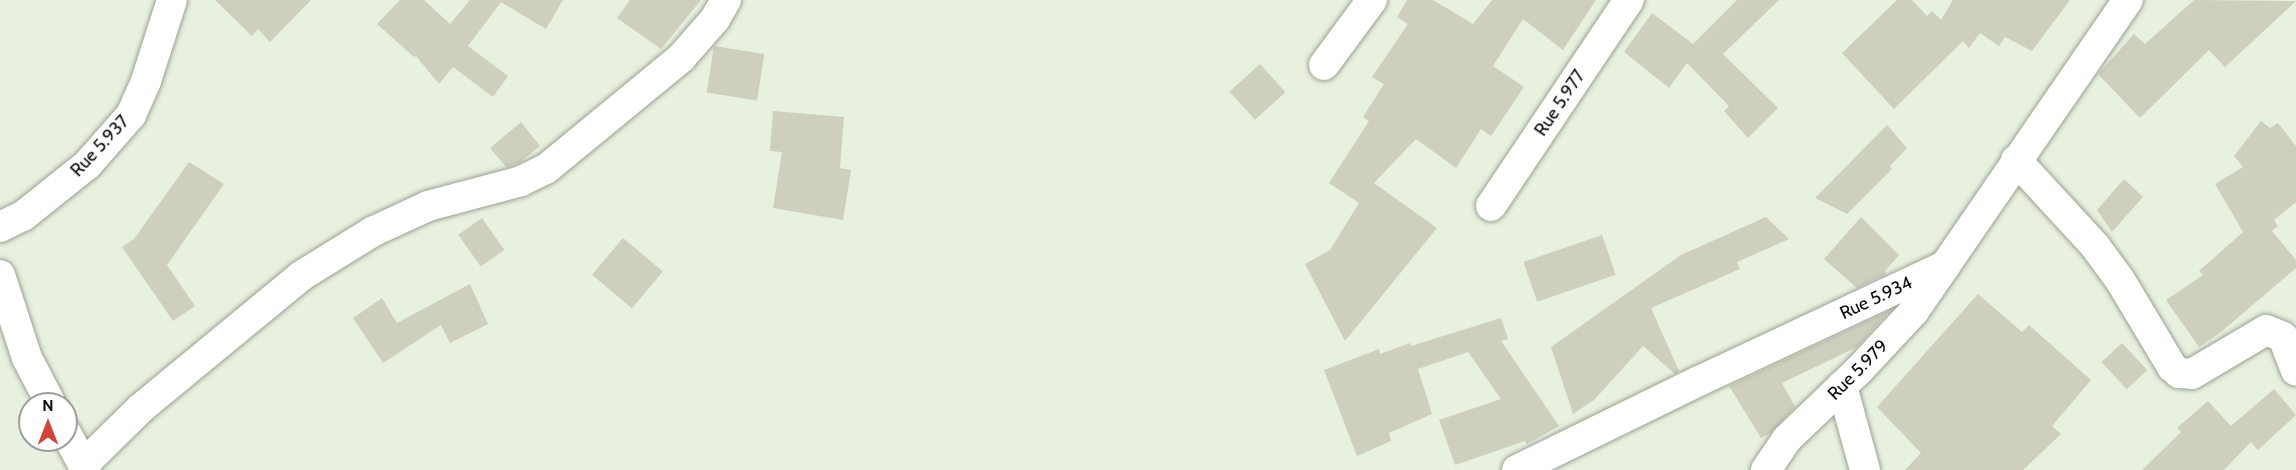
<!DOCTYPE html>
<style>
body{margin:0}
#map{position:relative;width:2296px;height:470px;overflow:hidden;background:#e8f0df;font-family:Cabin,sans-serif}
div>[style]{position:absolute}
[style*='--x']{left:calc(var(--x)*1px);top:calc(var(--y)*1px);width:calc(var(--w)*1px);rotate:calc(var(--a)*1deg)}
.building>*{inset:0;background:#cecfbd;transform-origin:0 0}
.roads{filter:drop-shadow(0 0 2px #9aa292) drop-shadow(0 0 2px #9aa292)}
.minor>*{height:30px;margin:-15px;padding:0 15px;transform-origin:15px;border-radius:15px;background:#fff}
span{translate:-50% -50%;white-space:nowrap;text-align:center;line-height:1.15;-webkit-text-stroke:5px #fff;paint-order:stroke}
.street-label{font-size:18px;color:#0a0d08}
.north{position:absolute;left:18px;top:392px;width:60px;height:60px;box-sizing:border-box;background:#fff;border:2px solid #9d9e9c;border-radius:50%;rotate:0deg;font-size:16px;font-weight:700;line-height:24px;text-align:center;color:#0a0d08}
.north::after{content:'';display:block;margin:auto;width:21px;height:27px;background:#d14437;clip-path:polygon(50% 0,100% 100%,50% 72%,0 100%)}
</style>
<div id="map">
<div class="building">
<div style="clip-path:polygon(215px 0,311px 0,270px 42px,258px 29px,252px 36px)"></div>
<div style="clip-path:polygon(400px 0,424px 0,450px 24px,470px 0,563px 0,546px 29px,501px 2px,468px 46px,508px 76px,493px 97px,453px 67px,439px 84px,416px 56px,414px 57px,377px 24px)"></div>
<div style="clip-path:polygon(630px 0,701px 0,661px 49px,617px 18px)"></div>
<div style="clip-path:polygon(1407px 0,1433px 0,1473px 24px,1492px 0,1596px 0,1563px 50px,1523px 19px,1493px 66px,1524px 87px,1491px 136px,1481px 129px,1456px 168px,1416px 139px,1374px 183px,1437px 228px,1345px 341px,1305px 264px,1330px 250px,1359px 203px,1329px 183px,1369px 121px,1363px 117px,1384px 84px,1372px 77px,1408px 24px,1397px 17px)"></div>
<div style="clip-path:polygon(1737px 0,1779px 0,1723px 54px,1778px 108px,1748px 138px,1724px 111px,1729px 106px,1687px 63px,1669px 88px,1624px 52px,1652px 13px,1693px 44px)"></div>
<div style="clip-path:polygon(1897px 0,1912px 0,1927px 16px,1932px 11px,1941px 20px,1953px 0,2070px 0,2032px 51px,2005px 37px,1999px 46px,1980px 33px,1969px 48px,1963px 41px,1894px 109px,1842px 53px)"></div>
<div style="clip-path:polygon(2194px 0,2296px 1px,2225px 67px,2209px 50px,2140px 118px,2098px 74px,2134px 34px,2145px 44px)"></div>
<div style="left:714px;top:46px;width:51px;height:47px;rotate:9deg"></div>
<div style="left:1260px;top:64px;width:38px;height:41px;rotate:48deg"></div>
<div style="clip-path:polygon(773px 111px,844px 117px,840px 168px,851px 170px,843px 220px,773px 208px,782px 152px,770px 151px)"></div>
<div style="clip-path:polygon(2261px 121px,2270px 128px,2278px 123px,2296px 146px,2296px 202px,2274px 220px,2278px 226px,2272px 231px,2296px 260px,2296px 268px,2221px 332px,2199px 347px,2166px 300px,2203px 275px,2199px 271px,2243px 232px,2215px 184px,2243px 167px,2234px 156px)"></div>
<div style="clip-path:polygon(521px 122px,540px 146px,519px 163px,506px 167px,490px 148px)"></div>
<div style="clip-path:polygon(1887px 125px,1907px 148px,1890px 166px,1892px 169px,1847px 214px,1815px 198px)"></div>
<div style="clip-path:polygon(189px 162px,224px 184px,167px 265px,195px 306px,173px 321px,122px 247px,134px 239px)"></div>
<div style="clip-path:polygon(2124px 179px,2143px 197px,2112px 232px,2097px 210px)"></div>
<div style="clip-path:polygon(1766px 217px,1789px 239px,1737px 262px,1740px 269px,1651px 308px,1679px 371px,1675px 374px,1643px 346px,1594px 400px,1573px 414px,1551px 347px,1681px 255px)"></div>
<div style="clip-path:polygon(1861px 217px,1899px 255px,1885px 271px,1886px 274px,1857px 288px,1824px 259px)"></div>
<div style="left:482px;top:218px;width:39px;height:29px;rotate:55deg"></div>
<div style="left:1602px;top:235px;width:42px;height:83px;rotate:71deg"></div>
<div style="left:623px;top:238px;width:52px;height:48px;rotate:40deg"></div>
<div style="clip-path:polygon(470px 284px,488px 324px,450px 343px,441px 325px,383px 363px,353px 318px,382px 298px,397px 323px)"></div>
<div style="clip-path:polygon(1978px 294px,2022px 332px,2029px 325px,2091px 380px,2052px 426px,2061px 434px,2023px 470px,1905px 470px,1921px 453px,1877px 407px)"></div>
<div style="clip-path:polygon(1891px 310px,1857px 347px,1782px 383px,1795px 407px,1771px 433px,1761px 438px,1729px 386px)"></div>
<div style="clip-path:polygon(1501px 318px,1508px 339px,1501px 341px,1559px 426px,1527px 444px,1525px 441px,1455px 465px,1439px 420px,1501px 399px,1468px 352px,1418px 369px,1432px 414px,1389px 433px,1391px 441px,1357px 456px,1324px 370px,1379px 349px,1380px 354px,1410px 343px,1411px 346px)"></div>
<div style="left:2122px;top:343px;width:37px;height:28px;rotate:47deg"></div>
<div style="clip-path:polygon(2274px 389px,2296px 415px,2258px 450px,2251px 442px,2224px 470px,2142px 470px,2181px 432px,2177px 428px,2208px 401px,2231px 426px)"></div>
</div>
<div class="roads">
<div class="minor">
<div style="--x:1324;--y:65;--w:81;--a:-53.6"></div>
<div style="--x:2016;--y:160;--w:117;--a:47.4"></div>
<div style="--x:2095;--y:246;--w:42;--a:53.7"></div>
<div style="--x:2120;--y:280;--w:101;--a:59.1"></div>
<div style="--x:2172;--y:367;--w:9;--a:41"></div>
<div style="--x:2179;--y:373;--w:13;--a:4"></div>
<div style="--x:2192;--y:374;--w:86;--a:-30.7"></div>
<div style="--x:2266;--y:330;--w:18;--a:22"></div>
<div style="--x:2283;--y:337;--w:36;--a:69"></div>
<div style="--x:1491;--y:206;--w:248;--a:-56.2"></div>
<div style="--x:0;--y:227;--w:25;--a:-26"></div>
<div style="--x:23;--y:216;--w:82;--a:-38.6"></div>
<div style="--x:87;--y:165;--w:67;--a:-48.7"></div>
<div style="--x:131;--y:115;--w:37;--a:-66"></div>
<div style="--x:146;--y:81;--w:85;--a:-72.2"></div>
<div style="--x:0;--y:275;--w:87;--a:72"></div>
<div style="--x:27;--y:358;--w:52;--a:62.4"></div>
<div style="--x:1842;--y:386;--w:87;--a:74.7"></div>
<div style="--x:66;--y:433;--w:42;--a:61.6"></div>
<div style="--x:83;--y:465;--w:81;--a:-44.5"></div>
<div style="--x:141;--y:408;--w:207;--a:-39.5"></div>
<div style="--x:301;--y:276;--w:86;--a:-31.7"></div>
<div style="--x:374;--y:231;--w:60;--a:-24.8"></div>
<div style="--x:428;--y:206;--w:96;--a:-15"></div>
<div style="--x:521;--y:181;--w:28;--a:-26"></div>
<div style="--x:546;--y:169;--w:175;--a:-39.4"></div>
<div style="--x:681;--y:58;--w:52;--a:-48.9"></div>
<div style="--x:715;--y:19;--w:22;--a:-60"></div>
<div style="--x:1517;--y:470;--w:203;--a:-26.1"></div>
<div style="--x:1699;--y:381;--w:272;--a:-25.1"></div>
<div style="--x:1945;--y:266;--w:323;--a:-55.5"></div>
<div style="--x:1766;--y:470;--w:37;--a:-56"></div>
<div style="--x:1787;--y:439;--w:101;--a:-43.8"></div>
<div style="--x:1860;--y:369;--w:79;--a:-47"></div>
<div style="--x:1914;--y:311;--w:55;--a:-55.4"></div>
</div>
</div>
<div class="street-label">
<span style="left:1560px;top:103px;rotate:-56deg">Rue 5.977</span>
<span style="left:100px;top:146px;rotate:-47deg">Rue 5.937</span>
<span style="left:1876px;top:298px;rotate:-25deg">Rue 5.934</span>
<span style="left:1858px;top:370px;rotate:-45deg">Rue 5.979</span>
</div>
<div class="north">N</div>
</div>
